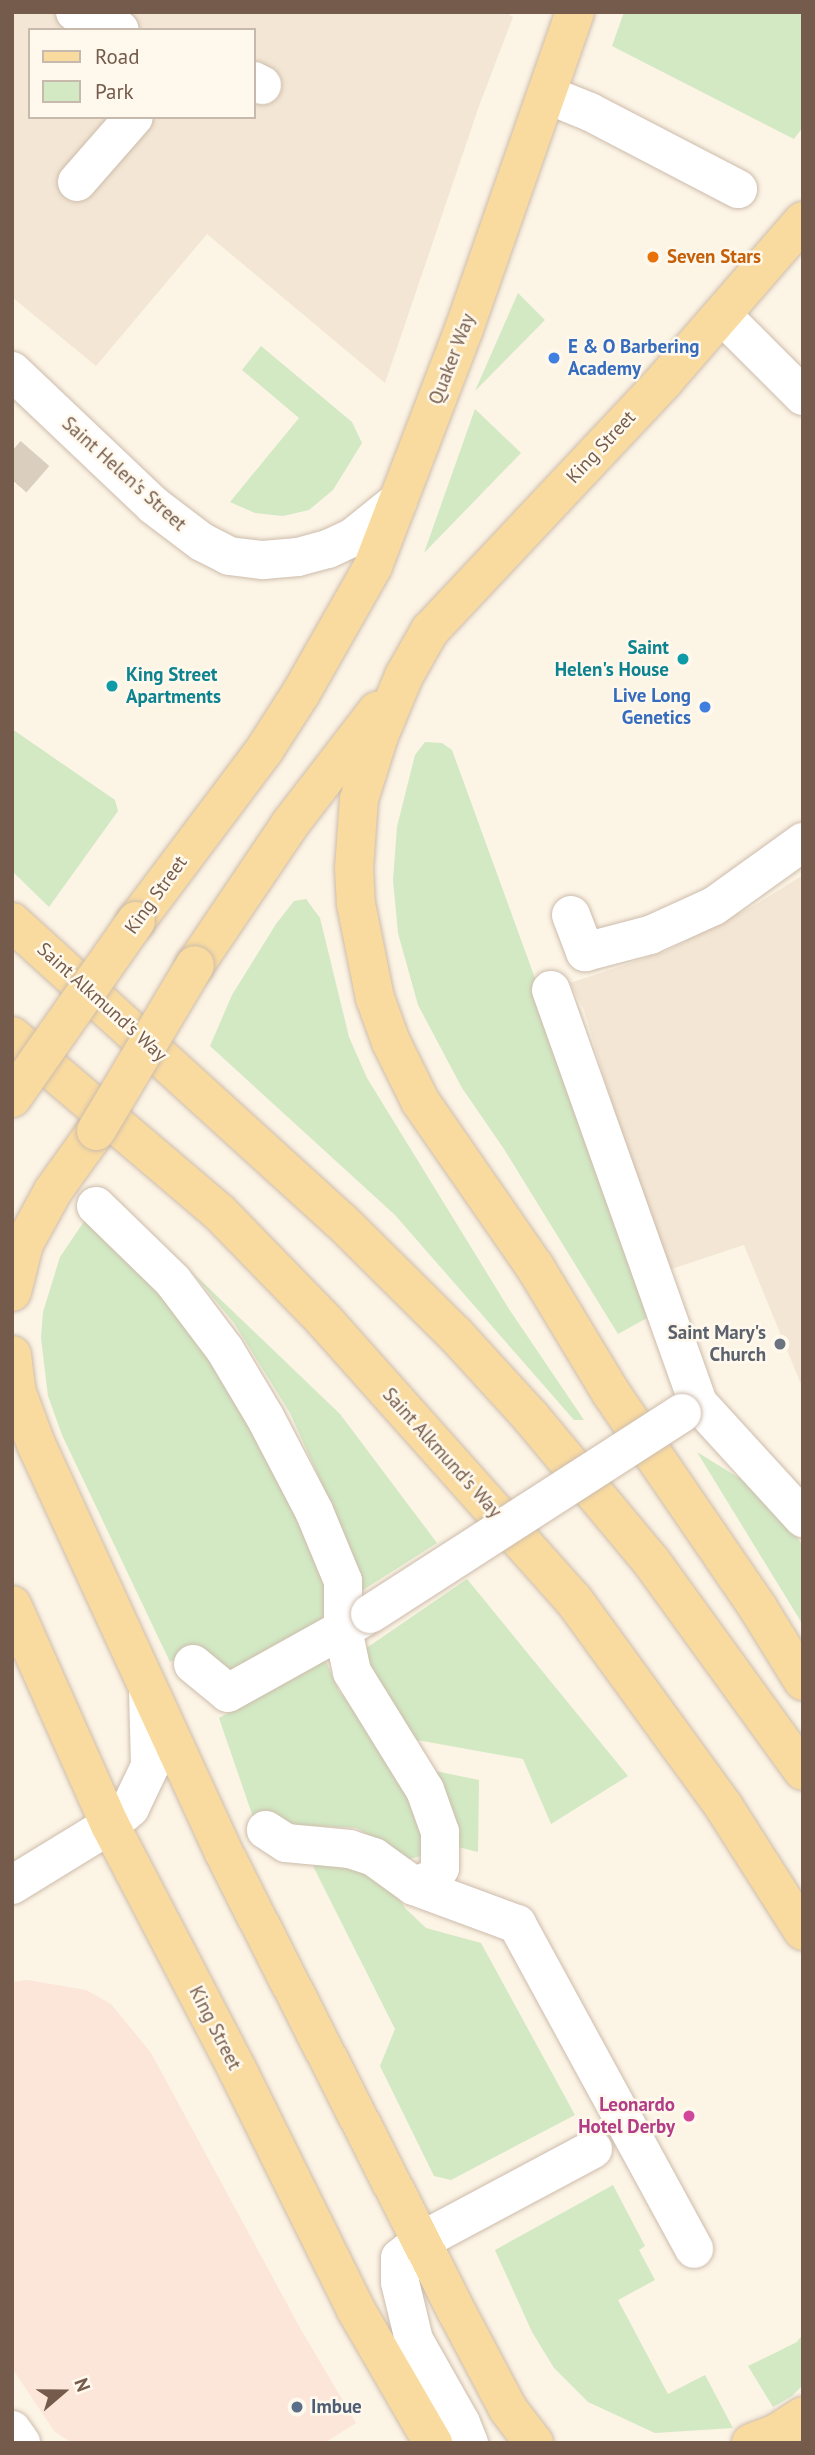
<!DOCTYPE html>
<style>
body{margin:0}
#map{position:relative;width:815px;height:2455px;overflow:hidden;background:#fcf4e5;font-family:"PT Sans",sans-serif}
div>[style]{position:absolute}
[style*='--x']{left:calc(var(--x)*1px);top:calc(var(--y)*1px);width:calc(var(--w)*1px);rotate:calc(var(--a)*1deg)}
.residential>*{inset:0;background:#f3e6d4}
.commercial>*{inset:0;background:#fce5d9}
.green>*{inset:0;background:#d2e9c4}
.minor-tunnel>*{height:38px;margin-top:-19px;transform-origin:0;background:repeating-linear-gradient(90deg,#dacebe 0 38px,transparent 0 57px)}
.roads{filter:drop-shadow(0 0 2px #cdbcac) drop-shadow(0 0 2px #cdbcac)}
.minor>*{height:38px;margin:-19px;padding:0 19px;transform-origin:19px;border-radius:19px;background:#fff}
.major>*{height:38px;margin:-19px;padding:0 19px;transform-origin:19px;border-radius:19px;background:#f9dba0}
.bridges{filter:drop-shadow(0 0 2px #cdbcac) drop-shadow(0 0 2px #cdbcac)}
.minor-bridge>*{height:38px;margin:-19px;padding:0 19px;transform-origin:19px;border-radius:19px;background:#fff}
.major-bridge>*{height:38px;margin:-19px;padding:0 19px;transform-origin:19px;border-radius:19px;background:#f9dba0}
.dots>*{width:19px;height:19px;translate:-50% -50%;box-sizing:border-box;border:4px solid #fff8ec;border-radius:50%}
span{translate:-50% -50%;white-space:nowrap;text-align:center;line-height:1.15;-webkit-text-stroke:5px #fff8ec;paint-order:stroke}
.food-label{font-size:19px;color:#c56008;font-weight:700}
.left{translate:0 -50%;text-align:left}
.shop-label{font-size:19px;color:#366cbe;font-weight:700}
.right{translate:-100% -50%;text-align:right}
.street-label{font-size:19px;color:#745b4b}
.culture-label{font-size:19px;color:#0d838f;font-weight:700}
.worship-label{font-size:19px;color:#5b616d;font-weight:700}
.hotel-label{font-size:19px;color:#b23c85;font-weight:700}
.service-label{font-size:19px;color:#4e5e75;font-weight:700}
.frame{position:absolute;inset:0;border:14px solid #745b4b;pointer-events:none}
.legend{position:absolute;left:28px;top:28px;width:228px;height:91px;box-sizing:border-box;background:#fff8ec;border:2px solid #c7b9ac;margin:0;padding:9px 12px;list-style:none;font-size:21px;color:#745b4b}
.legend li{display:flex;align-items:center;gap:14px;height:35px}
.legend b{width:35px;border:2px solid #c7b9ac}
.north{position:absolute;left:28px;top:2357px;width:70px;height:70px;-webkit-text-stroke:5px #fff8ec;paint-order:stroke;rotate:70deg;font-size:19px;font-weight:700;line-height:28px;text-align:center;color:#745b4b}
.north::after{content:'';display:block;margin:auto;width:24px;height:32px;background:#745b4b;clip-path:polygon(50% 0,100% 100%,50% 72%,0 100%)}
</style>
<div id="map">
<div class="residential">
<div style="clip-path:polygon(evenodd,12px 12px,506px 12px,513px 17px,479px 106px,385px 383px,207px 234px,96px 366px,12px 297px,12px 12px,30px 30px,254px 30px,254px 117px,30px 117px,30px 30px)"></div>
<div style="clip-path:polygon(803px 875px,803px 1389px,744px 1245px,662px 1272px,584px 1010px,570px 983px,667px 951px,757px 904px)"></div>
</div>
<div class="commercial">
<div style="clip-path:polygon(27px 1980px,86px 1990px,111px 2004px,151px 2053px,300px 2328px,356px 2423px,324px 2443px,73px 2443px,55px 2432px,12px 2368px,12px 1982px)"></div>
</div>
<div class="green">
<div style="clip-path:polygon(624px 12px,803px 12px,803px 127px,794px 139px,612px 46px)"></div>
<div style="clip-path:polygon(518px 293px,545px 320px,475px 391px)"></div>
<div style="clip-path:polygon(261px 346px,352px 422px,362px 443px,333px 490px,309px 510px,283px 516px,255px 513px,230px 502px,299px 418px,242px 370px)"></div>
<div style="clip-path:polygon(475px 409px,521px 453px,424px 553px)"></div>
<div style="clip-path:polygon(12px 729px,115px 800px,118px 811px,49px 907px,12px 871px)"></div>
<div style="clip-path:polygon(425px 742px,442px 743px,452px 750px,596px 1146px,647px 1318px,618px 1334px,504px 1149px,462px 1088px,418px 1005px,398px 933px,393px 880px,397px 827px,415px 755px)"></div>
<div style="clip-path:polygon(306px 899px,320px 918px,349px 1037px,367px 1078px,509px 1309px,584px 1420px,574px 1420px,395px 1215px,210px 1046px,232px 995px,276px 924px,294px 901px)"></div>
<div style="clip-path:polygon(89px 1214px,178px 1311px,226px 1373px,334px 1583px,326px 1618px,233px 1675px,182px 1657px,170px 1662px,62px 1435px,48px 1396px,41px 1338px,43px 1312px,60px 1257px)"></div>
<div style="clip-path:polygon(191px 1271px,340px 1414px,437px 1543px,360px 1592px,334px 1511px,290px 1413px,234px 1323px)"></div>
<div style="clip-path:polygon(697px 1452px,744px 1481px,797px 1537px,803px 1546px,803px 1625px)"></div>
<div style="clip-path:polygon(467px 1579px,628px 1776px,551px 1824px,523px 1759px,417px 1740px,363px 1669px,362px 1651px)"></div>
<div style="clip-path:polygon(325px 1659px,339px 1691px,374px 1734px,421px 1821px,421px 1856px,406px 1860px,357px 1828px,255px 1823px,219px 1718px)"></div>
<div style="clip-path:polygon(435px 1771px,479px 1780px,478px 1852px,450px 1845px)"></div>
<div style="clip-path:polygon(335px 1860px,358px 1865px,394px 1892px,406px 1909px,426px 1928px,481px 1943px,575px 2115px,451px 2180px,434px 2176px,380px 2066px,395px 2029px,313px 1866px)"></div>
<div style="clip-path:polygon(613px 2185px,645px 2246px,639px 2250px,655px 2280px,618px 2300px,668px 2394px,705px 2375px,733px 2428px,655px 2433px,588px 2402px,554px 2368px,532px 2332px,495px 2250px)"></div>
<div style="clip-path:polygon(803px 2334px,803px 2385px,792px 2396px,773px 2407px,748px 2366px,797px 2342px)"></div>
</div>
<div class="minor-tunnel">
<div style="--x:12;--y:480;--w:35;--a:-49"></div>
</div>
<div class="roads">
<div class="minor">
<div style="--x:75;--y:12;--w:48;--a:21.8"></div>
<div style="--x:254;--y:81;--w:9;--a:27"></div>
<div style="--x:548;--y:95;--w:45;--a:22"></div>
<div style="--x:590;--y:112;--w:167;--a:27.5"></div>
<div style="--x:77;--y:182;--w:86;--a:-48.8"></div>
<div style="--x:722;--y:315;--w:115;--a:45"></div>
<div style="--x:12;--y:371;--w:195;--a:43.5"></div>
<div style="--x:153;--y:505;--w:61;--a:37.1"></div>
<div style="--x:202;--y:542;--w:30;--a:27"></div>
<div style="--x:229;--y:556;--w:34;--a:7"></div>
<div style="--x:263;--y:560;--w:35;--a:-5"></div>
<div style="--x:298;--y:557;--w:31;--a:-15"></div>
<div style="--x:328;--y:549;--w:26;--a:-25"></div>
<div style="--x:352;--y:538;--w:59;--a:-38.8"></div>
<div style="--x:571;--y:915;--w:40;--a:69"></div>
<div style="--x:585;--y:952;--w:67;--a:-14.7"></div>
<div style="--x:650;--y:935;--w:70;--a:-24.4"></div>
<div style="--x:714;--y:906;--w:110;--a:-35.7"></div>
<div style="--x:551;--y:990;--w:438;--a:70.4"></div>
<div style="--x:698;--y:1403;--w:156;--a:47.6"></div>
<div style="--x:96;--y:1206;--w:107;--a:44.2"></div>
<div style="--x:173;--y:1281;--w:86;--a:53"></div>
<div style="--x:225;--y:1350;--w:78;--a:59.2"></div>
<div style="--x:265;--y:1417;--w:106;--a:62.5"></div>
<div style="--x:314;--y:1511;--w:76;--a:67.5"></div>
<div style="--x:343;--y:1581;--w:49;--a:90"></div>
<div style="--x:343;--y:1630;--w:43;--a:77.9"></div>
<div style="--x:352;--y:1672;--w:139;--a:58.3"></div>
<div style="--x:425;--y:1790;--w:45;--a:70.3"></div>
<div style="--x:440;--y:1832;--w:36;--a:90"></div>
<div style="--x:440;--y:1868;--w:13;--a:122"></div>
<div style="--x:433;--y:1879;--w:20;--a:160"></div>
<div style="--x:414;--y:1886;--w:49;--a:-144.1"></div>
<div style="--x:374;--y:1857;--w:25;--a:-162"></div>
<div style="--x:350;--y:1849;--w:64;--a:-174.6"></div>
<div style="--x:286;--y:1843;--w:24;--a:-147"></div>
<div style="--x:193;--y:1664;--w:45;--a:39.6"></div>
<div style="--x:228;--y:1693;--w:154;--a:-29.1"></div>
<div style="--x:12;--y:1885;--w:115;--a:-31.5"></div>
<div style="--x:110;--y:1825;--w:26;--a:-40"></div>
<div style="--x:130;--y:1808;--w:47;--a:-64.5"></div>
<div style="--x:150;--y:1766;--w:77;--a:-91.5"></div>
<div style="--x:414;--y:1886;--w:110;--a:20.3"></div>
<div style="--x:517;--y:1924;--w:370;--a:61.4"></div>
<div style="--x:12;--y:2430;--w:16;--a:55"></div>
<div style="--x:469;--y:2443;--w:22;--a:-112"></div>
<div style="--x:461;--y:2423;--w:95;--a:-119.5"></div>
<div style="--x:414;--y:2340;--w:60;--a:-103.6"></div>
<div style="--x:400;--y:2282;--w:24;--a:-90"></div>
<div style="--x:400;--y:2258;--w:27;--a:-39"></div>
<div style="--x:421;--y:2241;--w:195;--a:-28.1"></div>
</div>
<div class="major">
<div style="--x:803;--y:221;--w:211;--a:131"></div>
<div style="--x:665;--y:380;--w:343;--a:133.2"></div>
<div style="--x:430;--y:630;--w:53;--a:119.5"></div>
<div style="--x:404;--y:676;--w:65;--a:112.6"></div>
<div style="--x:379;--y:736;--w:66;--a:107.6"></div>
<div style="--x:359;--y:799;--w:69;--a:94.1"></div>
<div style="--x:354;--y:868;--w:36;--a:87"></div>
<div style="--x:356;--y:904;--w:96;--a:78.6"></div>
<div style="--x:375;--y:998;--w:47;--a:70"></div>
<div style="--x:391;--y:1042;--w:66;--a:63.8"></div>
<div style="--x:420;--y:1101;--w:202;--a:55.3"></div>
<div style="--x:535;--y:1267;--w:147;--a:58.9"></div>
<div style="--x:611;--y:1393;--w:260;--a:55.6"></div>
<div style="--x:758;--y:1608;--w:86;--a:58.3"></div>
<div style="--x:136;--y:921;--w:215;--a:-53.1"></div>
<div style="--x:265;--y:749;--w:67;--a:-57.3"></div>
<div style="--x:301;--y:693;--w:146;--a:-60.4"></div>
<div style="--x:373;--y:566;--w:254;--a:-69"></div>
<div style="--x:464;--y:329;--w:336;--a:-70.7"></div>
<div style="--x:12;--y:922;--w:443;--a:42.3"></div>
<div style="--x:340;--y:1220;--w:163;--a:44.8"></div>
<div style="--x:456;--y:1335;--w:110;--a:47.6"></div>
<div style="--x:530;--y:1416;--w:189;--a:50.2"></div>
<div style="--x:651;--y:1561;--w:259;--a:54.1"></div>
<div style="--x:195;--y:965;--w:170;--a:-56"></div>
<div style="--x:290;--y:824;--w:143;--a:-52.4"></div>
<div style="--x:12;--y:1036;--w:272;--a:40.4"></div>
<div style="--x:219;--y:1212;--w:151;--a:45.8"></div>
<div style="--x:324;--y:1320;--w:374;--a:48.3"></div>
<div style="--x:573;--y:1599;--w:257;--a:54"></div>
<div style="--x:724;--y:1807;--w:147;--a:57.5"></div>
<div style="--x:12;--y:1292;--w:49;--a:-76"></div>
<div style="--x:24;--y:1244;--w:60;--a:-61.3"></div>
<div style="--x:53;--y:1191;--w:74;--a:-54.4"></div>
<div style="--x:12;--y:1355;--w:35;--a:83"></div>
<div style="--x:16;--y:1390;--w:58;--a:69.7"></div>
<div style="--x:36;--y:1444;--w:450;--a:65.3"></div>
<div style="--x:224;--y:1853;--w:517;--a:63.09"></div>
<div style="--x:458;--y:2314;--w:107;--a:62.2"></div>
<div style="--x:508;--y:2409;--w:43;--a:52.6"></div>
<div style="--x:12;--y:1605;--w:241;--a:66"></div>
<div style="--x:110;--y:1825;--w:277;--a:62.5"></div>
<div style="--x:238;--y:2071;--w:267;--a:63.7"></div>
<div style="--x:356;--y:2310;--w:154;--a:59.9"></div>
<div style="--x:751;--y:2443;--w:28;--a:-21"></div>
<div style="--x:777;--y:2433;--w:31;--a:-33"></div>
</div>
</div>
<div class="bridges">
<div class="minor-bridge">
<div style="--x:370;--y:1614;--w:371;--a:-32.8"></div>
</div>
<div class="major-bridge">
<div style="--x:12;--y:1098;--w:216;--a:-55"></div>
<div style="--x:96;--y:1131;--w:193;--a:-59.2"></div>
</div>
</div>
<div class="dots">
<div style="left:653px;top:257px;background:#e8710a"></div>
<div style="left:554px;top:358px;background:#3f7fe0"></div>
<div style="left:683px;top:659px;background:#0f9aa8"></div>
<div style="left:112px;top:686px;background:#0f9aa8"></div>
<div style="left:705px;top:707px;background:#3f7fe0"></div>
<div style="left:780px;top:1344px;background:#6b7280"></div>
<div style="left:689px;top:2116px;background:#d1479c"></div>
<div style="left:297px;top:2407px;background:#5c6f8a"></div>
</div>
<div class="food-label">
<span class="left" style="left:667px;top:257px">Seven Stars</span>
</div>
<div class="shop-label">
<span class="left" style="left:568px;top:358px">E &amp; O Barbering<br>Academy</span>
<span class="right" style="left:691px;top:707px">Live Long<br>Genetics</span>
</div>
<div class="street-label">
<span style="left:452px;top:359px;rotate:-69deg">Quaker Way</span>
<span style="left:601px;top:447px;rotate:-47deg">King Street</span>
<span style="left:124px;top:474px;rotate:42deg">Saint Helen's Street</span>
<span style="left:156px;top:895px;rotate:-54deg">King Street</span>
<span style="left:102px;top:1002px;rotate:42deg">Saint Alkmund's Way</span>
<span style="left:442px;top:1453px;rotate:48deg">Saint Alkmund's Way</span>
<span style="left:215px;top:2028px;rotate:63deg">King Street</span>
</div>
<div class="culture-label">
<span class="right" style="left:669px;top:659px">Saint<br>Helen's House</span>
<span class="left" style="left:126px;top:686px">King Street<br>Apartments</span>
</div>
<div class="worship-label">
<span class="right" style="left:766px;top:1344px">Saint Mary's<br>Church</span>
</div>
<div class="hotel-label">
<span class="right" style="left:675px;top:2116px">Leonardo<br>Hotel Derby</span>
</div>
<div class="service-label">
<span class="left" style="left:311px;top:2407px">Imbue</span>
</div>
<div class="frame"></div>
<ul class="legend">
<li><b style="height:9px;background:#f9dba0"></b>Road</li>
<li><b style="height:19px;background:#d2e9c4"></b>Park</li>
</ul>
<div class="north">N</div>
</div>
